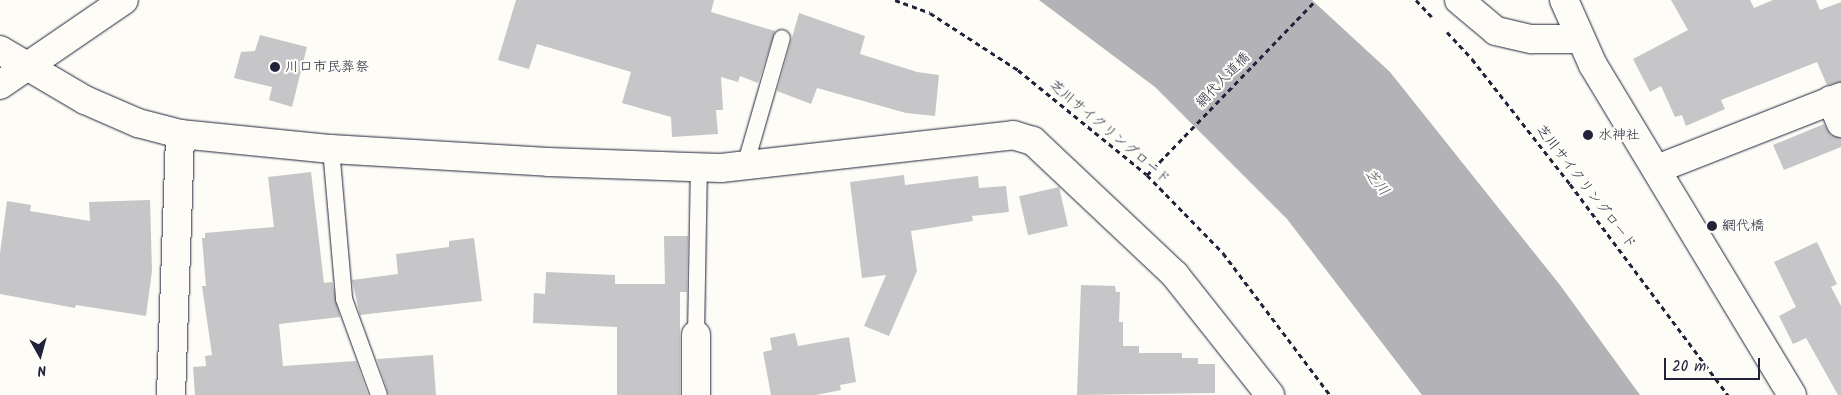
<!DOCTYPE html>
<meta charset="utf-8">
<style>
body{margin:0}
#map{position:relative;width:1841px;height:395px;overflow:hidden;background:#fdfcf7;font-family:Kalam,"Klee One",sans-serif}
div>[style]{position:absolute}
[style*='--x']{left:calc(var(--x)*1px);top:calc(var(--y)*1px);width:calc(var(--w)*1px);rotate:calc(var(--a)*1deg)}
.water>*{inset:0;background:#b2b2b7}
.building>*{inset:0;background:#c6c6c8;transform-origin:0 0}
.path>*{height:3px;margin-top:-1.5px;transform-origin:0;background:repeating-linear-gradient(90deg,#22223b 0 5px,transparent 0 9px)}
.roads{filter:drop-shadow(0 0 1px #22223b) drop-shadow(0 0 1px #22223b)}
.service>*{height:16px;margin:-8px;padding:0 8px;transform-origin:8px;border-radius:8px;background:#fdfcf7}
.minor>*{height:28px;margin:-14px;padding:0 14px;transform-origin:14px;border-radius:14px;background:#fdfcf7}
.tertiary>*{height:28px;margin:-14px;padding:0 14px;transform-origin:14px;border-radius:14px;background:#fdfcf7}
.dots>*{width:14px;height:14px;translate:-50% -50%;box-sizing:border-box;border:2px solid #fdfcf7;border-radius:50%}
span{translate:-50% -50%;white-space:nowrap;text-align:center;line-height:1.15;-webkit-text-stroke:4.5px #fdfcf7;paint-order:stroke}
.poi-label{font-size:14px;color:#22223b}
.left{translate:0 -50%;text-align:left}
.street-label{font-size:14px;color:#22223b}
.water-label{font-size:15px;color:#545466;font-style:italic}
.north{position:absolute;left:15px;top:330px;width:50px;height:50px;-webkit-text-stroke:4px #fdfcf7;paint-order:stroke;rotate:173deg;font-size:14px;font-weight:700;line-height:20px;text-align:center;color:#22223b}
.north::after{content:'';display:block;margin:auto;width:18px;height:22px;background:#22223b;clip-path:polygon(50% 0,100% 100%,50% 72%,0 100%)}
.scale{position:absolute;left:1664px;top:358px;width:96px;height:22px;box-sizing:border-box;border:2px solid #22223b;border-top:0;padding-left:6px;font-size:15px;line-height:18px;white-space:nowrap;color:#22223b;-webkit-text-stroke:4px #fdfcf7;paint-order:stroke}
</style>
<div id="map">
<div class="water">
<div style="clip-path:polygon(1039px 0,1312px 0,1390px 72px,1560px 285px,1640px 395px,1422px 395px,1287px 219px,1155px 87px)"></div>
</div>
<div class="building">
<div style="clip-path:polygon(516px 0,714px 0,711px 12px,775px 31px,758px 83px,740px 76px,738px 82px,721px 77px,723px 110px,716px 110px,718px 134px,672px 137px,671px 117px,622px 103px,631px 72px,537px 44px,529px 69px,498px 60px)"></div>
<div style="clip-path:polygon(1671px 0,1750px 0,1754px 8px,1773px 0,1816px 0,1820px 10px,1841px 2px,1841px 82px,1827px 85px,1817px 62px,1721px 100px,1725px 109px,1686px 126px,1682px 115px,1675px 117px,1661px 86px,1650px 92px,1633px 59px,1688px 30px)"></div>
<div style="clip-path:polygon(799px 13px,865px 36px,860px 54px,917px 72px,939px 75px,935px 116px,906px 113px,817px 88px,811px 104px,777px 91px)"></div>
<div style="clip-path:polygon(260px 35px,307px 47px,292px 107px,269px 100px,272px 87px,234px 78px,241px 52px,255px 51px)"></div>
<div style="clip-path:polygon(1824px 124px,1831px 135px,1841px 138px,1841px 147px,1784px 170px,1773px 145px)"></div>
<div style="clip-path:polygon(311px 172px,324px 283px,332px 282px,340px 317px,279px 324px,283px 366px,356px 361px,368px 395px,195px 395px,193px 367px,206px 366px,205px 356px,212px 355px,202px 286px,206px 286px,202px 238px,205px 238px,205px 233px,274px 227px,268px 177px)"></div>
<div style="clip-path:polygon(904px 175px,905px 185px,978px 176px,979px 188px,1006px 186px,1009px 212px,972px 216px,973px 221px,911px 231px,917px 271px,889px 336px,864px 326px,886px 275px,862px 278px,850px 182px)"></div>
<div style="left:1059px;top:187px;width:40px;height:41px;rotate:77deg"></div>
<div style="clip-path:polygon(150px 200px,152px 271px,146px 316px,76px 305px,75px 308px,0 294px,0 253px,7px 201px,31px 205px,30px 211px,90px 221px,89px 202px)"></div>
<div style="clip-path:polygon(664px 236px,688px 236px,687px 292px,680px 292px,680px 395px,617px 395px,617px 327px,533px 323px,534px 293px,545px 294px,546px 272px,615px 275px,615px 284px,665px 284px)"></div>
<div style="clip-path:polygon(474px 238px,482px 301px,360px 315px,352px 280px,398px 274px,396px 254px,449px 247px,449px 241px)"></div>
<div style="clip-path:polygon(1817px 242px,1837px 284px,1831px 287px,1841px 306px,1841px 395px,1838px 395px,1806px 338px,1793px 344px,1779px 316px,1796px 307px,1774px 262px)"></div>
<div style="clip-path:polygon(1081px 285px,1115px 286px,1116px 292px,1120px 292px,1119px 322px,1123px 322px,1123px 346px,1139px 346px,1139px 353px,1182px 353px,1182px 358px,1198px 358px,1198px 364px,1215px 364px,1215px 393px,1077px 395px)"></div>
<div style="clip-path:polygon(795px 333px,798px 346px,849px 337px,856px 382px,840px 385px,841px 390px,816px 395px,771px 395px,763px 352px,772px 350px,770px 338px)"></div>
<div style="clip-path:polygon(433px 355px,436px 395px,389px 395px,377px 359px)"></div>
</div>
<div class="path">
<div style="--x:895;--y:0;--w:37;--a:20"></div>
<div style="--x:930;--y:13;--w:105;--a:32.9"></div>
<div style="--x:1018;--y:70;--w:166;--a:39.1"></div>
<div style="--x:1147;--y:175;--w:109;--a:45.7"></div>
<div style="--x:1223;--y:253;--w:178;--a:53"></div>
<div style="--x:1416;--y:0;--w:23;--a:47"></div>
<div style="--x:1447;--y:32;--w:37;--a:47"></div>
<div style="--x:1472;--y:59;--w:159;--a:51.9"></div>
<div style="--x:1570;--y:184;--w:264;--a:53.2"></div>
<div style="--x:1147;--y:175;--w:243;--a:-46"></div>
</div>
<div class="roads">
<div class="service">
<div style="--x:331;--y:149;--w:151;--a:85"></div>
<div style="--x:344;--y:299;--w:102;--a:70"></div>
<div style="--x:745;--y:166;--w:133;--a:-73.9"></div>
<div style="--x:696;--y:335;--w:167;--a:-89"></div>
</div>
<div class="minor">
<div style="--x:1459;--y:0;--w:48;--a:40"></div>
<div style="--x:1496;--y:31;--w:37;--a:13"></div>
<div style="--x:1532;--y:39;--w:48;--a:0"></div>
<div style="--x:1831;--y:100;--w:25;--a:67"></div>
<div style="--x:1657;--y:169;--w:198;--a:-21.4"></div>
<div style="--x:171;--y:395;--w:261;--a:-88"></div>
<div style="--x:696;--y:395;--w:60;--a:-90"></div>
</div>
<div class="tertiary">
<div style="--x:1564;--y:0;--w:71;--a:66"></div>
<div style="--x:1593;--y:65;--w:385;--a:58.9"></div>
<div style="--x:0;--y:50;--w:99;--a:30.5"></div>
<div style="--x:85;--y:100;--w:58;--a:23.5"></div>
<div style="--x:138;--y:123;--w:43;--a:14.7"></div>
<div style="--x:180;--y:134;--w:152;--a:5.7"></div>
<div style="--x:331;--y:149;--w:217;--a:3.4"></div>
<div style="--x:548;--y:162;--w:173;--a:2"></div>
<div style="--x:721;--y:168;--w:294;--a:-6.4"></div>
<div style="--x:1013;--y:135;--w:21;--a:17"></div>
<div style="--x:1033;--y:141;--w:195;--a:43.3"></div>
<div style="--x:1175;--y:275;--w:153;--a:51.6"></div>
<div style="--x:0;--y:85;--w:150;--a:-34.4"></div>
</div>
</div>
<div class="dots">
<div style="left:275px;top:67px;background:#22223b"></div>
<div style="left:1588px;top:135px;background:#22223b"></div>
<div style="left:1712px;top:226px;background:#22223b"></div>
</div>
<div class="poi-label">
<span class="left" style="left:285px;top:67px">川口市民葬祭</span>
<span class="left" style="left:1598px;top:135px">水神社</span>
<span class="left" style="left:1722px;top:226px">網代橋</span>
</div>
<div class="street-label">
<span style="left:1223px;top:80px;rotate:-46deg">網代人道橋</span>
<span style="left:1110px;top:132px;rotate:40deg">芝川サイクリングロード</span>
<span style="left:1586px;top:187px;rotate:52deg">芝川サイクリングロード</span>
</div>
<div class="water-label">
<span style="left:1376px;top:183px;rotate:51deg">芝川</span>
</div>
<div class="north">N</div>
<div class="scale">20 m</div>
</div>
